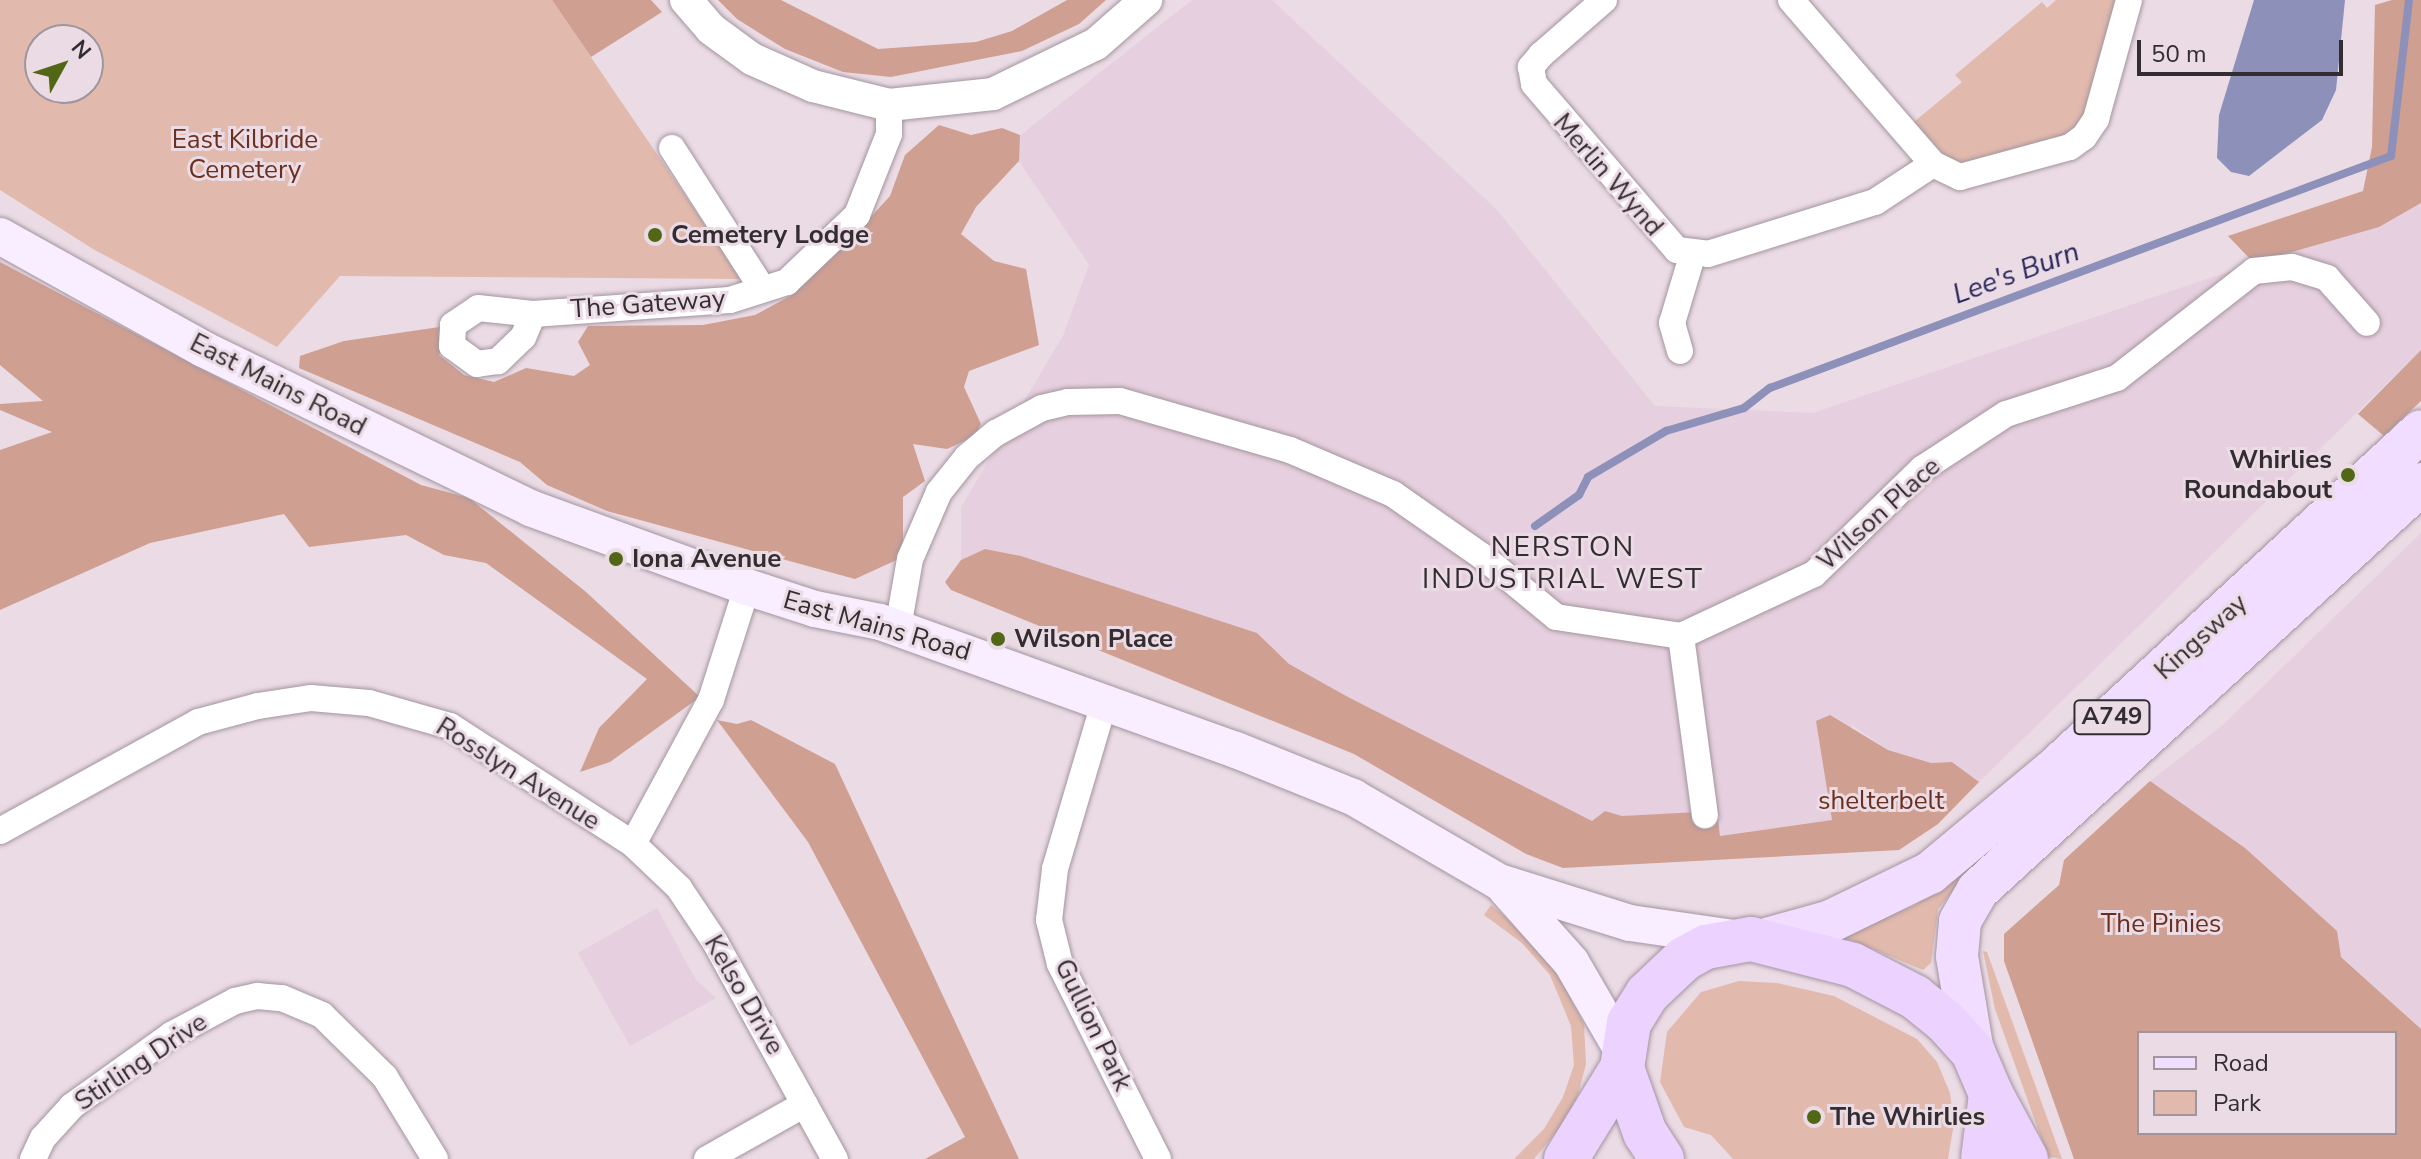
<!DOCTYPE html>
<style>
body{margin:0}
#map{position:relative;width:2421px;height:1159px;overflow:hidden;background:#ebdbe5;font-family:"Nunito Sans",sans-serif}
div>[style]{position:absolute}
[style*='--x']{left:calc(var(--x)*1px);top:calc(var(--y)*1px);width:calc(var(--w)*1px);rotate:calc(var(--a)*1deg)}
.built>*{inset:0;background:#e6cfde}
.green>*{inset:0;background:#e2b9ad}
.forest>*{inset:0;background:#cf9f92}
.water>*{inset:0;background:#8d90b9}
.stream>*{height:8px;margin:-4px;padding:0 4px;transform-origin:4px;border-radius:4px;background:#8d90b9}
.roads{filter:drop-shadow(0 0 2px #a3959e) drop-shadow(0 0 2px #a3959e)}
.minor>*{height:26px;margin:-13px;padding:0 13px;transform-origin:13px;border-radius:13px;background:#fff}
.tertiary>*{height:32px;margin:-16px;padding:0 16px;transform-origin:16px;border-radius:16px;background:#fff}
.secondary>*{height:36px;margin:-18px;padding:0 18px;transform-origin:18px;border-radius:18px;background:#f8eeff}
.primary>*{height:42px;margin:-21px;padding:0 21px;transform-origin:21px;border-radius:21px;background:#f0ddff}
.trunk>*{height:44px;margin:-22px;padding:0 22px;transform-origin:22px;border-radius:22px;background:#ebd2ff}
.dots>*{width:22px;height:22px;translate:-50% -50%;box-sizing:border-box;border:4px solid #ebdbe5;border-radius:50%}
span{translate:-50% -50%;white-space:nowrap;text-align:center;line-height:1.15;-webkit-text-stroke:6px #ebdbe5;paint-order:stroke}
.shield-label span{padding:2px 6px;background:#ebdbe5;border:2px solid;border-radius:6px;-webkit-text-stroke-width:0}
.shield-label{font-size:24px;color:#332d31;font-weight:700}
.park-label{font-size:26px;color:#6a2f1d}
.street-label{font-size:26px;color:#332d31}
.poi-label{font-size:26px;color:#332d31;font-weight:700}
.left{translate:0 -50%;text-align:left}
.right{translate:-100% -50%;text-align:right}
.water-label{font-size:28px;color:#28275b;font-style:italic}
.neighbourhood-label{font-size:28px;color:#332d31;letter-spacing:2px}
.legend{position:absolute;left:2137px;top:1031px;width:260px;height:104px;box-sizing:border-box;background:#ebdbe5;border:2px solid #a1959d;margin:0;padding:10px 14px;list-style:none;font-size:24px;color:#332d31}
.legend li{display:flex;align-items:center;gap:16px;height:40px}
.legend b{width:40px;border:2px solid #a1959d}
.north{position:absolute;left:24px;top:24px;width:80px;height:80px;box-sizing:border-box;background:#ebdbe5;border:2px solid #a1959d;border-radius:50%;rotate:50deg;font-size:22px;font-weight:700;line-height:32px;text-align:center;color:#332d31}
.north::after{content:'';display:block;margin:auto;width:28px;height:36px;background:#516715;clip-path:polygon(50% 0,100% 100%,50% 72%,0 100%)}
.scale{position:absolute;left:2137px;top:40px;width:206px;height:36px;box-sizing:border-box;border:4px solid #332d31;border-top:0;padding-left:10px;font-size:24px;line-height:28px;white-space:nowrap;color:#332d31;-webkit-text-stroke:6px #ebdbe5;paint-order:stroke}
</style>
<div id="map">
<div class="built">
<div style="clip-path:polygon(1192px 0,1272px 0,1497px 210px,1655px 406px,1813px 413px,2254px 263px,2379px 227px,2421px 203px,2421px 350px,1979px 782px,1952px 762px,1931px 763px,1888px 750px,1852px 725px,1833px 820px,1720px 836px,1717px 812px,1622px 816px,1605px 811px,1592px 822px,1348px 697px,1289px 664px,1257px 633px,1021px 556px,985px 549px,961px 560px,961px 507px,1063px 336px,1089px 265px,1008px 145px)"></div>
<div style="clip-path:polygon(2421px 533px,2421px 1029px,2150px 781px,2224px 724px)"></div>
<div style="clip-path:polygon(657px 908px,696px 980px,716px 998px,630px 1046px,578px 953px)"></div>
</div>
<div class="green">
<div style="clip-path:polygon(evenodd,0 0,552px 0,742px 279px,340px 276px,277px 347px,93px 249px,0 190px,0 0,40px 40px,88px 40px,88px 88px,40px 88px,40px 40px)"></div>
<div style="clip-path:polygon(2056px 0,2115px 0,2118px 15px,2084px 122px,2064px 135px,1961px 164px,1950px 162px,1914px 122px,1962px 82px,1955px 75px,2042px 2px,2047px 8px)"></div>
<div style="clip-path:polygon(1958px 875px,1962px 880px,1938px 909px,1931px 963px,1923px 970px,1841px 936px,1913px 906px)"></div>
<div style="clip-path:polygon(1491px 905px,1544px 948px,1584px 1024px,1586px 1064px,1578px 1095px,1566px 1120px,1534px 1159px,1514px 1159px,1544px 1129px,1563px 1097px,1574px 1065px,1571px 1026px,1550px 975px,1522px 943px,1484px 915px)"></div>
<div style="clip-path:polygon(1983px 951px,1987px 952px,2062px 1159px,2048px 1157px,1995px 1009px)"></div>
<div style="clip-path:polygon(1739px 981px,1777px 983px,1834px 996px,1917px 1039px,1937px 1062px,1950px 1093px,1954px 1123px,1948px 1159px,1733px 1159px,1711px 1135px,1684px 1127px,1660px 1082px,1667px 1032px,1701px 992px)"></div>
</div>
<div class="forest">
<div style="clip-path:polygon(552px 0,651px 0,662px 12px,591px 57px)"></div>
<div style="clip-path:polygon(718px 0,781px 0,878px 49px,976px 42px,1012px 31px,1067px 0,1106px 0,1079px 24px,1022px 51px,891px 77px,843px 72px,785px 49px,737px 19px)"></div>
<div style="clip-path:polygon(2392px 0,2421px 0,2421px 203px,2379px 227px,2254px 263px,2228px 236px,2363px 191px,2372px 147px,2375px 5px)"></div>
<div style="clip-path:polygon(939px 125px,971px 135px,1002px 128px,1020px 135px,1019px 161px,976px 207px,961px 234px,994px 261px,1026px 269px,1039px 345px,969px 371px,964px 387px,981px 424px,975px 436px,947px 449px,913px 444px,925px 481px,903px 497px,903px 557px,855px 579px,607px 511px,547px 485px,520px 462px,299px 368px,300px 356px,344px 341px,453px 325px,439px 355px,464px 375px,494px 382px,526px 368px,574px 376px,590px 365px,578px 342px,588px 326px,703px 325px,755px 315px,792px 295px,846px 244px,890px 196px,905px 155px)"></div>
<div style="clip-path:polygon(0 262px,421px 485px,469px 498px,586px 592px,700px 697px,610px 762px,580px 772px,599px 728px,647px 679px,486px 563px,444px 555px,406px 535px,309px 547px,284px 514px,150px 543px,0 610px,0 450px,52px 432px,0 410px,0 404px,43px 401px,0 365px)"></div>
<div style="clip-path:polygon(2421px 350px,2421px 401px,2384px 436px,2358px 414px)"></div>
<div style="clip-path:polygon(985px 549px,1021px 556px,1257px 633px,1289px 664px,1348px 697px,1592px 821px,1605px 811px,1622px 816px,1717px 811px,1720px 836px,1832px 820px,1816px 721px,1830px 715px,1888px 750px,1931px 763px,1952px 762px,1979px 782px,1938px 824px,1899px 850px,1563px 868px,1526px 854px,1354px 754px,951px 590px,945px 582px,961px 560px)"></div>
<div style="clip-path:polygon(717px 720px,737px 724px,751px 720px,835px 764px,1019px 1159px,925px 1159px,965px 1137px,808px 842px)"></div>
<div style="clip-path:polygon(evenodd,2150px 781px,2245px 848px,2337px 931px,2341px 957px,2421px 1029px,2421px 1159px,2074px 1159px,2004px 961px,2004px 934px,2059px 885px,2064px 860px,2150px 781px,2139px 1033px,2395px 1033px,2395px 1133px,2139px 1133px,2139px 1033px)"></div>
</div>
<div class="water">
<div style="clip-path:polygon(2254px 0,2345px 0,2336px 90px,2322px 120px,2249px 176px,2231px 172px,2217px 158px,2219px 115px)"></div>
</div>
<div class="stream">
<div style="--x:1535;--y:526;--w:54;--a:-35.2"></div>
<div style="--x:1579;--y:495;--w:20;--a:-63"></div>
<div style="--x:1588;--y:477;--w:91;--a:-30.5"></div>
<div style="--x:1666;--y:431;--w:81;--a:-16.4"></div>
<div style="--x:1744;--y:408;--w:33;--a:-38"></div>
<div style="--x:1770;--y:388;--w:663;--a:-20.49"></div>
<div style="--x:2391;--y:156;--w:157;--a:-83.4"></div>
</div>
<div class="roads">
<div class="minor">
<div style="--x:1604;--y:0;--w:84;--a:138.9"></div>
<div style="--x:1541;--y:55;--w:16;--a:130"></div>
<div style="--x:1531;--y:67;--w:17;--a:80"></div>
<div style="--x:1534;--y:84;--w:219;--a:49.3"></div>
<div style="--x:1677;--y:250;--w:31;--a:7"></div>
<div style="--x:1708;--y:254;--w:175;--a:-17.3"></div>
<div style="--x:1875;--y:202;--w:69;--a:-33.2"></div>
<div style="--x:1791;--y:0;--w:217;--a:49.1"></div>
<div style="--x:1933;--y:164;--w:30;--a:26"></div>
<div style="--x:1960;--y:177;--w:114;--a:-15.3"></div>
<div style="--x:2070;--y:147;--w:17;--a:-36"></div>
<div style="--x:2084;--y:137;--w:22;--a:-56"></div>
<div style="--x:2096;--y:119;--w:123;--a:-74.5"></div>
<div style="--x:672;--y:148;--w:166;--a:57.3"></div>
<div style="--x:533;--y:314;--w:25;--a:113"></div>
<div style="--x:523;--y:337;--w:35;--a:136"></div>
<div style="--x:498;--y:361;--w:21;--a:172"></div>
<div style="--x:477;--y:364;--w:31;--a:-144"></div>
<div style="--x:452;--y:346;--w:21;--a:-87"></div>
<div style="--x:453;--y:325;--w:30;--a:-34"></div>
<div style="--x:478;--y:308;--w:55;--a:6.2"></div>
<div style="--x:533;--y:314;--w:197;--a:-4.1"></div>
<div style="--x:730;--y:300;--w:60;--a:-17.5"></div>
<div style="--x:787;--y:282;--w:97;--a:-43.7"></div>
<div style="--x:857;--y:215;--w:87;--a:-68.4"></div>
<div style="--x:889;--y:134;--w:29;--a:-90"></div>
<div style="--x:1680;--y:351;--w:29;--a:-106"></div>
<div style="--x:1672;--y:323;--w:73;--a:-73.3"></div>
<div style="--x:898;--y:628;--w:70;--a:-80.1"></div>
<div style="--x:910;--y:559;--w:73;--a:-66.6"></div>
<div style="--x:939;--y:492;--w:45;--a:-51.3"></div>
<div style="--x:967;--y:457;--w:38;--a:-40"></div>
<div style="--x:996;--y:433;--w:52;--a:-28.5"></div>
<div style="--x:1042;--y:408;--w:27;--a:-13"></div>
<div style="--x:1068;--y:402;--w:52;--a:-1.1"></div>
<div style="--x:1120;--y:401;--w:177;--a:16.1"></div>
<div style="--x:1290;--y:450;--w:112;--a:23.1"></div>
<div style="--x:1393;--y:494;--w:108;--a:34.9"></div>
<div style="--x:1482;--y:556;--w:96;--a:39.5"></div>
<div style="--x:1556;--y:617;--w:126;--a:8.6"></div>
<div style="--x:1681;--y:636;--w:147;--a:-25"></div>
<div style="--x:1814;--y:574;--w:151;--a:-44.2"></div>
<div style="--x:1922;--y:469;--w:100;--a:-33.2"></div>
<div style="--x:2006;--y:414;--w:117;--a:-18"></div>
<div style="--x:2117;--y:378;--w:174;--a:-38"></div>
<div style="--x:2254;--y:271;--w:38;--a:-6"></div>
<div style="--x:2292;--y:267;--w:37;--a:17"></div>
<div style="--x:2327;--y:278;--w:60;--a:48.4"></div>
<div style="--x:1681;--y:636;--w:181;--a:82.4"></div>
<div style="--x:1105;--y:700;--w:176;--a:106.5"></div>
<div style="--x:1055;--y:869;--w:51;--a:96.7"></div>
<div style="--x:1049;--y:920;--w:45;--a:76"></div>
<div style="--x:1060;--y:964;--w:218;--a:63.3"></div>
<div style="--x:0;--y:831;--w:226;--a:-28.8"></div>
<div style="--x:198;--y:722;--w:62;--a:-14.9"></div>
<div style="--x:258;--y:706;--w:54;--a:-8.6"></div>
<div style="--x:311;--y:698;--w:58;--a:4.9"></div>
<div style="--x:369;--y:703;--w:84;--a:15.9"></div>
<div style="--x:450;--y:726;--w:218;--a:32.8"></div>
<div style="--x:633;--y:844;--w:64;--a:43.7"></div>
<div style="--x:679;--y:888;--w:65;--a:56.3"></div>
<div style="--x:715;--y:942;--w:248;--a:61.1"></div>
<div style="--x:633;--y:844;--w:164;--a:-61.6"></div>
<div style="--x:711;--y:700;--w:119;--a:-72.3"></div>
<div style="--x:33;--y:1159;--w:23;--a:-65"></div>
<div style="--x:43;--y:1138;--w:43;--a:-47.8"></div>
<div style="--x:72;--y:1106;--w:122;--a:-35.6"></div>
<div style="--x:171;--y:1035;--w:72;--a:-28"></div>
<div style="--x:235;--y:1001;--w:23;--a:-13"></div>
<div style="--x:257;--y:996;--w:25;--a:5"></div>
<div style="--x:282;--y:998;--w:43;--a:23"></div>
<div style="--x:322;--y:1015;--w:88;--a:44.5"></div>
<div style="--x:385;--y:1077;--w:96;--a:58.6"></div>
<div style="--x:707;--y:1159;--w:112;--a:-29.3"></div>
</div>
<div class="tertiary">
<div style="--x:686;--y:0;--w:38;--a:49"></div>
<div style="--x:711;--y:29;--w:51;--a:36.2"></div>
<div style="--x:752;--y:59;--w:67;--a:23.9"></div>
<div style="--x:813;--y:86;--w:78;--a:14"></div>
<div style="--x:889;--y:105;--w:105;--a:-6"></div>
<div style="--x:993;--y:94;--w:114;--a:-25.9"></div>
<div style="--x:1096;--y:44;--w:67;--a:-41.3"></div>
</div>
<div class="secondary">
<div style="--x:0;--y:236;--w:232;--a:29.1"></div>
<div style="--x:203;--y:349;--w:364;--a:25.9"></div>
<div style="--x:530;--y:508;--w:231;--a:20"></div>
<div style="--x:747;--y:587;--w:71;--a:17.9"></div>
<div style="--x:815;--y:609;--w:66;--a:11.3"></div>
<div style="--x:880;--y:622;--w:378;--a:19.8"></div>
<div style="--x:1236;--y:750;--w:126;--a:21.9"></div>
<div style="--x:1353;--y:797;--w:169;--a:30.2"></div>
<div style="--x:1499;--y:882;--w:137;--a:17.4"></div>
<div style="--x:1630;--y:923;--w:105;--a:8.2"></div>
<div style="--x:1506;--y:889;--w:98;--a:48.3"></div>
<div style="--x:1571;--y:962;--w:102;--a:59.9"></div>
</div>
<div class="primary">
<div style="--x:1763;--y:940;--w:71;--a:-15.6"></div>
<div style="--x:1831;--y:921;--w:110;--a:-25.9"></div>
<div style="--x:1930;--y:873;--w:165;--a:-39.8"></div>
<div style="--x:2057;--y:767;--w:495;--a:-42.7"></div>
<div style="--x:1973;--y:1052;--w:97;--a:-99.5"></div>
<div style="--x:1957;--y:956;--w:35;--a:-85"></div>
<div style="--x:1960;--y:921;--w:36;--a:-60"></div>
<div style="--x:1978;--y:890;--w:601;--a:-42.5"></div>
</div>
<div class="trunk">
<div style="--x:1991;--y:1094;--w:74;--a:61.7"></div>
<div style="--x:1566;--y:1159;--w:107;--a:-58.4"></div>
<div style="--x:1662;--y:1159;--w:31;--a:-123"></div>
<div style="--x:1645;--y:1133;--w:69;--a:-109.5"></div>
<div style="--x:1622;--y:1068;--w:46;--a:-81.2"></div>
<div style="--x:1629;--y:1023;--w:34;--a:-58"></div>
<div style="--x:1647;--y:994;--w:51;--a:-43.4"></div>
<div style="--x:1684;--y:959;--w:25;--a:-29"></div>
<div style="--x:1706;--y:947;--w:46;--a:-10.1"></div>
<div style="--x:1751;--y:939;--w:105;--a:14.3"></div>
<div style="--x:1853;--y:965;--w:70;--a:27.3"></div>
<div style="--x:1915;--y:997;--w:38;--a:39"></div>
<div style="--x:1945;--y:1021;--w:42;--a:47.9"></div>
<div style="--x:1973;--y:1052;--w:46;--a:66.8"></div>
<div style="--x:1991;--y:1094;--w:65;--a:97"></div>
</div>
</div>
<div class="dots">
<div style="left:655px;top:235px;background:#516715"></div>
<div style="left:2348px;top:475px;background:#516715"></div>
<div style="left:616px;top:559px;background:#516715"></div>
<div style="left:998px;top:639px;background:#516715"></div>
<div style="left:1814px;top:1117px;background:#516715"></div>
</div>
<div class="shield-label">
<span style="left:2112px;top:717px">A749</span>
</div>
<div class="park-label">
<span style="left:245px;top:155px">East Kilbride<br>Cemetery</span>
<span style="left:1881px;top:801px">shelterbelt</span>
<span style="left:2161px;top:924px">The Pinies</span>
</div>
<div class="street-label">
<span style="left:1608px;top:175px;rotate:49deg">Merlin Wynd</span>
<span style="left:648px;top:304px;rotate:-4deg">The Gateway</span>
<span style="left:278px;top:385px;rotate:27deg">East Mains Road</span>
<span style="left:1879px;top:514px;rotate:-42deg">Wilson Place</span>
<span style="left:877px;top:626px;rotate:16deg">East Mains Road</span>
<span style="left:2201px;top:637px;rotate:-42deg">Kingsway</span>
<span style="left:518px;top:774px;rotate:32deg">Rosslyn Avenue</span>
<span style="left:744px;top:995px;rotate:60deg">Kelso Drive</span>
<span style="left:1093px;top:1025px;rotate:64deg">Gullion Park</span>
<span style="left:141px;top:1062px;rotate:-34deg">Stirling Drive</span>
</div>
<div class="poi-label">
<span class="left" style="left:671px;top:235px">Cemetery Lodge</span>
<span class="right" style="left:2332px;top:475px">Whirlies<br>Roundabout</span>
<span class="left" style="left:632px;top:559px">Iona Avenue</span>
<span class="left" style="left:1014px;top:639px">Wilson Place</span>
<span class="left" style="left:1830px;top:1117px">The Whirlies</span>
</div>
<div class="water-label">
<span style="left:2016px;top:273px;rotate:-20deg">Lee's Burn</span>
</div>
<div class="neighbourhood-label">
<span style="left:1563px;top:563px">NERSTON<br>INDUSTRIAL WEST</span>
</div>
<ul class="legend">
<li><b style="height:10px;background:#f0ddff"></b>Road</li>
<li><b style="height:22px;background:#e2b9ad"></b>Park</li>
</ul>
<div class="north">N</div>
<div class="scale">50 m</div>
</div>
